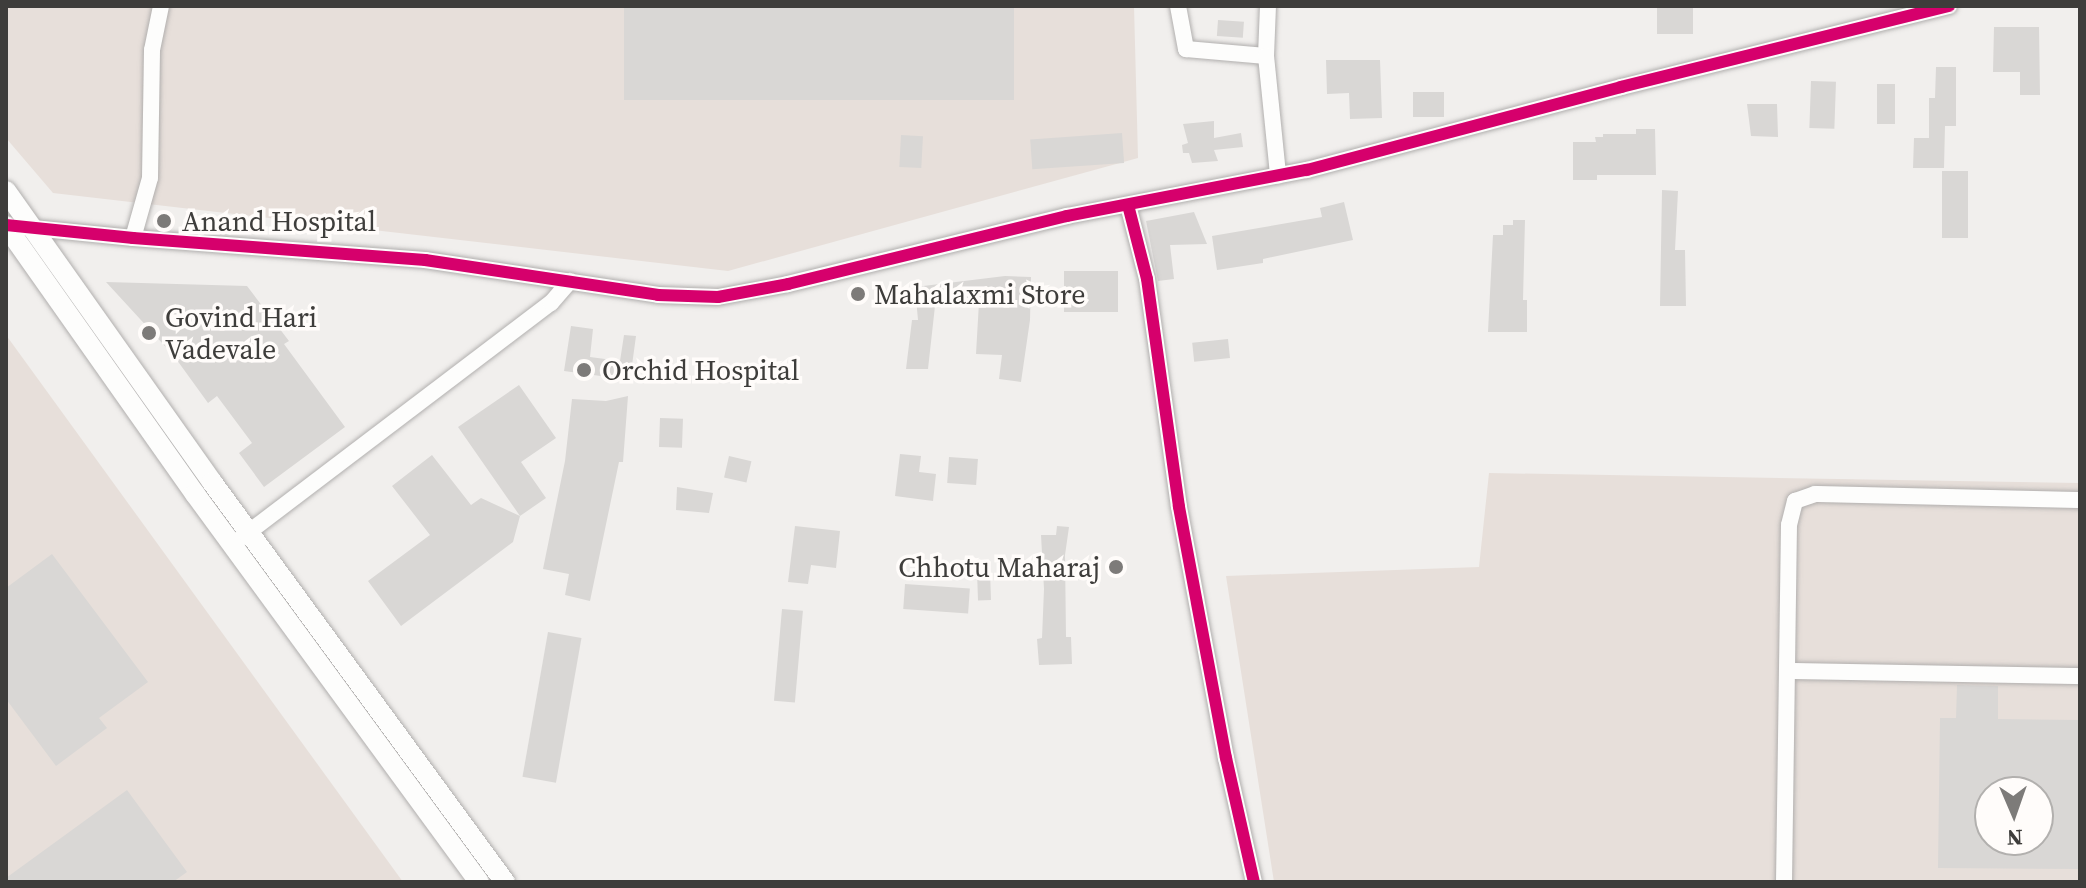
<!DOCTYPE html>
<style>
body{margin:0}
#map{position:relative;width:2086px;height:888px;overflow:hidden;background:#f1efed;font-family:"Source Serif 4",serif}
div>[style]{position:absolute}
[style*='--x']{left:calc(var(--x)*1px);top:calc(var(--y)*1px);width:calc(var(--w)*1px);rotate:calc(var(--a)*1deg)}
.built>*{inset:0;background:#e7dfda}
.building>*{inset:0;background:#d9d7d5;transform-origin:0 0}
.roads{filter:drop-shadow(0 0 2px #b1afae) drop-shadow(0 0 2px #b1afae)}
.minor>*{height:16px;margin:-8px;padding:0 8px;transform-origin:8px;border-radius:8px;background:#fdfdfc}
.major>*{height:20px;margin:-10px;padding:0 10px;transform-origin:10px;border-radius:10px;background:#fdfdfc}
.cycleway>*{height:12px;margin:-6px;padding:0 6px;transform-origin:6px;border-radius:6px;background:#d6006c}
.dots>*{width:22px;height:22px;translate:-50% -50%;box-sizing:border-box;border:4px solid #fffcfa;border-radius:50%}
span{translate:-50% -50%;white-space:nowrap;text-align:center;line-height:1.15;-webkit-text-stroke:7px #fffcfa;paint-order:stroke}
.poi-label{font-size:28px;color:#3e3d3b}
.left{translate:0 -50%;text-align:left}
.right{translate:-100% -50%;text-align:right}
.frame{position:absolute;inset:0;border:8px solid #3e3d3b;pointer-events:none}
.north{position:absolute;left:1974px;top:776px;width:80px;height:80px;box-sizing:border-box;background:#fffcfa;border:2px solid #b2b0ae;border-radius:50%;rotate:178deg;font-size:22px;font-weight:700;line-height:32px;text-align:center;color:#3e3d3b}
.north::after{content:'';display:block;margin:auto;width:28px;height:36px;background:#7d7b79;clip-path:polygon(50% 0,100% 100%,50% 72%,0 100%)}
</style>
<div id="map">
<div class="built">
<div style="clip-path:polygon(6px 6px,1134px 6px,1138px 158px,728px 271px,53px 193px,6px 138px)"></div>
<div style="clip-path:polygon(6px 335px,403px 882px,6px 882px)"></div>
<div style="clip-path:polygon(evenodd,1489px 473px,2080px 483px,2080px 882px,1274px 882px,1226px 576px,1479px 567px,1489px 473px,1990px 792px,2038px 792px,2038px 840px,1990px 840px,1990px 792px)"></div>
</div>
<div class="building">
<div style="left:624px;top:6px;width:390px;height:94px"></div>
<div style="left:1657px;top:6px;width:36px;height:28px"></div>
<div style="left:1218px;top:20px;width:26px;height:16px;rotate:4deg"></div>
<div style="clip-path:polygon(1994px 27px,2039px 27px,2040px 95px,2020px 95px,2020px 72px,1993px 72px)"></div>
<div style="clip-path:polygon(1326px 60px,1380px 60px,1382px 118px,1350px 119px,1349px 93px,1327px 94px)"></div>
<div style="clip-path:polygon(1936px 67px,1956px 67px,1956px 126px,1945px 126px,1944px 168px,1913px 168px,1914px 138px,1929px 138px,1929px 98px,1935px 98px)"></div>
<div style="left:1811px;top:81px;width:25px;height:47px;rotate:2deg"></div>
<div style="left:1895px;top:84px;width:40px;height:18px;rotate:90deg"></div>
<div style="left:1444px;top:92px;width:25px;height:31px;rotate:90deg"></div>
<div style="clip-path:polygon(1747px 104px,1777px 104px,1778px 137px,1751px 136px)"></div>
<div style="clip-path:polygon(1214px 121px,1214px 138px,1241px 133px,1243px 147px,1214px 150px,1218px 161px,1192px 163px,1189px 153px,1183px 153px,1182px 145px,1188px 143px,1183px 124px)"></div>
<div style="clip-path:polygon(1636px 129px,1655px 129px,1656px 175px,1597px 175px,1597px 180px,1573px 180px,1573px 142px,1596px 142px,1595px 137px,1603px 137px,1603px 134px,1636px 134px)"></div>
<div style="left:1122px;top:133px;width:30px;height:92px;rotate:86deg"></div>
<div style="left:901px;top:135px;width:22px;height:32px;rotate:3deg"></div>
<div style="left:1942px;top:171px;width:26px;height:67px"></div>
<div style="clip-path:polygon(1662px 190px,1678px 191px,1675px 250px,1685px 250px,1686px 306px,1660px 306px)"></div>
<div style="clip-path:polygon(1344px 202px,1353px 240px,1263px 259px,1263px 263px,1217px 270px,1212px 236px,1322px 217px,1320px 208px)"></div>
<div style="clip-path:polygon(1194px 212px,1207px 244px,1170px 245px,1174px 279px,1158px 281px,1146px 221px)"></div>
<div style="clip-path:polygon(1513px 220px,1525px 220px,1523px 300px,1527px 300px,1527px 332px,1488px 332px,1493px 235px,1503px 235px,1503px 225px,1513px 225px)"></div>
<div style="left:1064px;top:271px;width:54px;height:41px"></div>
<div style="clip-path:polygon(1005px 276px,1031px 277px,1030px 320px,1021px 382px,999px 379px,1002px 355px,976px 354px,979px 302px,935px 306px,928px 369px,906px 369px,912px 320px,918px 320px,915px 287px)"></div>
<div style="clip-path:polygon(106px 282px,247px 286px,289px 341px,284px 344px,345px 427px,264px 487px,239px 453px,252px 443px,217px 396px,208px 403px,174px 356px)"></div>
<div style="clip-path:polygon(571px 326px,593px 329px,590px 357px,620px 361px,624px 335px,636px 336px,630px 380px,564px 371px)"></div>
<div style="left:1228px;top:339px;width:19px;height:36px;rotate:84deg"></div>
<div style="clip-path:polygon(519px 385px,556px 438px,521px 462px,546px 498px,520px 516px,458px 427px)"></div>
<div style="clip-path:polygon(628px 396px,623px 462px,619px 462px,590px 601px,565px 595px,569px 574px,543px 569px,565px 461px,572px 399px,606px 401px)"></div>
<div style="left:660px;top:418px;width:23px;height:29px;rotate:2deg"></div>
<div style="clip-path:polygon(900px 454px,921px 456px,919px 472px,936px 474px,933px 501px,895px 496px)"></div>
<div style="clip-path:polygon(432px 455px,471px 505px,481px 498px,520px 516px,513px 542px,401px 626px,368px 581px,430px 535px,392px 486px)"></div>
<div style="left:729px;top:456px;width:23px;height:22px;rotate:13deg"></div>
<div style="left:949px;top:457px;width:29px;height:26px;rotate:4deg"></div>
<div style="clip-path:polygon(677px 487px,713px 493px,709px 513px,676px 510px)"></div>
<div style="clip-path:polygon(795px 526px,840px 531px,836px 568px,811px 565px,808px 584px,788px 582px)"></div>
<div style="clip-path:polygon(1057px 526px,1069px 527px,1065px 555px,1066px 637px,1071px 637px,1072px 664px,1039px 665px,1037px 639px,1042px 638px,1044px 589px,1041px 535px,1056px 535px)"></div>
<div style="clip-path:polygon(52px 554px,148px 682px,99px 718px,107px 728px,56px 766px,6px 699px,6px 588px)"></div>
<div style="left:990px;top:571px;width:29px;height:13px;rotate:88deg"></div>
<div style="left:905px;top:584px;width:65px;height:25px;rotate:4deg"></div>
<div style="left:782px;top:609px;width:21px;height:92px;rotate:5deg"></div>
<div style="left:548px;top:632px;width:34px;height:147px;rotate:10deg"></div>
<div style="clip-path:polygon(evenodd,1957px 685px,1998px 686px,1998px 719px,2080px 720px,2080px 869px,1938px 868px,1940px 718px,1956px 718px,1957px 685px,1990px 792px,2038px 792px,2038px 840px,1990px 840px,1990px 792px)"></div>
<div style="clip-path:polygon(127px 790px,187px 872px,173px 882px,6px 882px,6px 878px)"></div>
</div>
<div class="roads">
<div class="minor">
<div style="--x:1178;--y:6;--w:44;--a:79.5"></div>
<div style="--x:1186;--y:49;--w:80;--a:5"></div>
<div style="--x:1268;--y:6;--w:50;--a:92.3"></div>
<div style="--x:1266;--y:56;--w:120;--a:84.2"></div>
<div style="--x:1128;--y:205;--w:76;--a:75.6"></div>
<div style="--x:1147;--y:279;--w:230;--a:82"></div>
<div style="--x:1179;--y:507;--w:255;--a:79.4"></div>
<div style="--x:1226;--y:758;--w:127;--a:77.3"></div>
<div style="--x:23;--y:227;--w:111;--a:5.7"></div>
<div style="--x:133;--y:238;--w:293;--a:4.3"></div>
<div style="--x:425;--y:260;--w:236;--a:8.5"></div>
<div style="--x:658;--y:295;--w:60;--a:1.9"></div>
<div style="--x:718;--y:297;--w:71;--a:-10.5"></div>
<div style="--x:788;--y:284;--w:287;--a:-13.7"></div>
<div style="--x:1067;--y:216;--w:244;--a:-10.9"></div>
<div style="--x:1307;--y:170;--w:325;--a:-14.8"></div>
<div style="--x:1621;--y:87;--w:338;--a:-13.9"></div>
<div style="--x:133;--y:238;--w:62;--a:-74.2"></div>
<div style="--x:150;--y:178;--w:128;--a:-89.1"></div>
<div style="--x:152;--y:50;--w:45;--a:-78.4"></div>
<div style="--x:241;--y:538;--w:389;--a:-37.2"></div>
<div style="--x:551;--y:303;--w:29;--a:-49"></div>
<div style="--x:1788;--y:671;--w:292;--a:1"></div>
<div style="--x:1784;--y:882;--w:357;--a:-89.2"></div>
<div style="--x:1789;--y:525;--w:25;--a:-76"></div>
<div style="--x:1795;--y:501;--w:21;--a:-19"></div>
<div style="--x:1815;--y:494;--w:265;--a:1.3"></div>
</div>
<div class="major">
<div style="--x:6;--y:191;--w:357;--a:54.7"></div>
<div style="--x:212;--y:482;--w:496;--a:53.8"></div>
<div style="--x:6;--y:226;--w:328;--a:54.8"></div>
<div style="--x:195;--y:494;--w:481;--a:53.8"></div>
</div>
</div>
<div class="cycleway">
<div style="--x:1128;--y:205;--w:76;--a:75.6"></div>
<div style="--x:1147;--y:279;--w:230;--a:82"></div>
<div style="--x:1179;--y:507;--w:255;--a:79.4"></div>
<div style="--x:1226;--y:758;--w:127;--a:77.3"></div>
<div style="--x:6;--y:225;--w:128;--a:5.8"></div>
<div style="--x:133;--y:238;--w:293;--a:4.3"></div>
<div style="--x:425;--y:260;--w:236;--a:8.5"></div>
<div style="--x:658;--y:295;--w:60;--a:1.9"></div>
<div style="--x:718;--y:297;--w:71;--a:-10.5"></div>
<div style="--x:788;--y:284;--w:287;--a:-13.7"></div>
<div style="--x:1067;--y:216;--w:244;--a:-10.9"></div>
<div style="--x:1307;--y:170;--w:325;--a:-14.8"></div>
<div style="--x:1621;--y:87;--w:338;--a:-13.9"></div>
</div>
<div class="dots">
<div style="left:164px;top:221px;background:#7d7b79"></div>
<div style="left:858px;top:294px;background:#7d7b79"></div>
<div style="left:149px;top:333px;background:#7d7b79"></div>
<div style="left:584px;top:370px;background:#7d7b79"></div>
<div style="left:1116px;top:567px;background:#7d7b79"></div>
</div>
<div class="poi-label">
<span class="left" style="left:182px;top:221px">Anand Hospital</span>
<span class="left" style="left:874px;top:294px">Mahalaxmi Store</span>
<span class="left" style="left:165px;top:333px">Govind Hari<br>Vadevale</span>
<span class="left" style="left:602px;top:370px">Orchid Hospital</span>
<span class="right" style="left:1100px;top:567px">Chhotu Maharaj</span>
</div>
<div class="frame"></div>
<div class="north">N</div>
</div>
